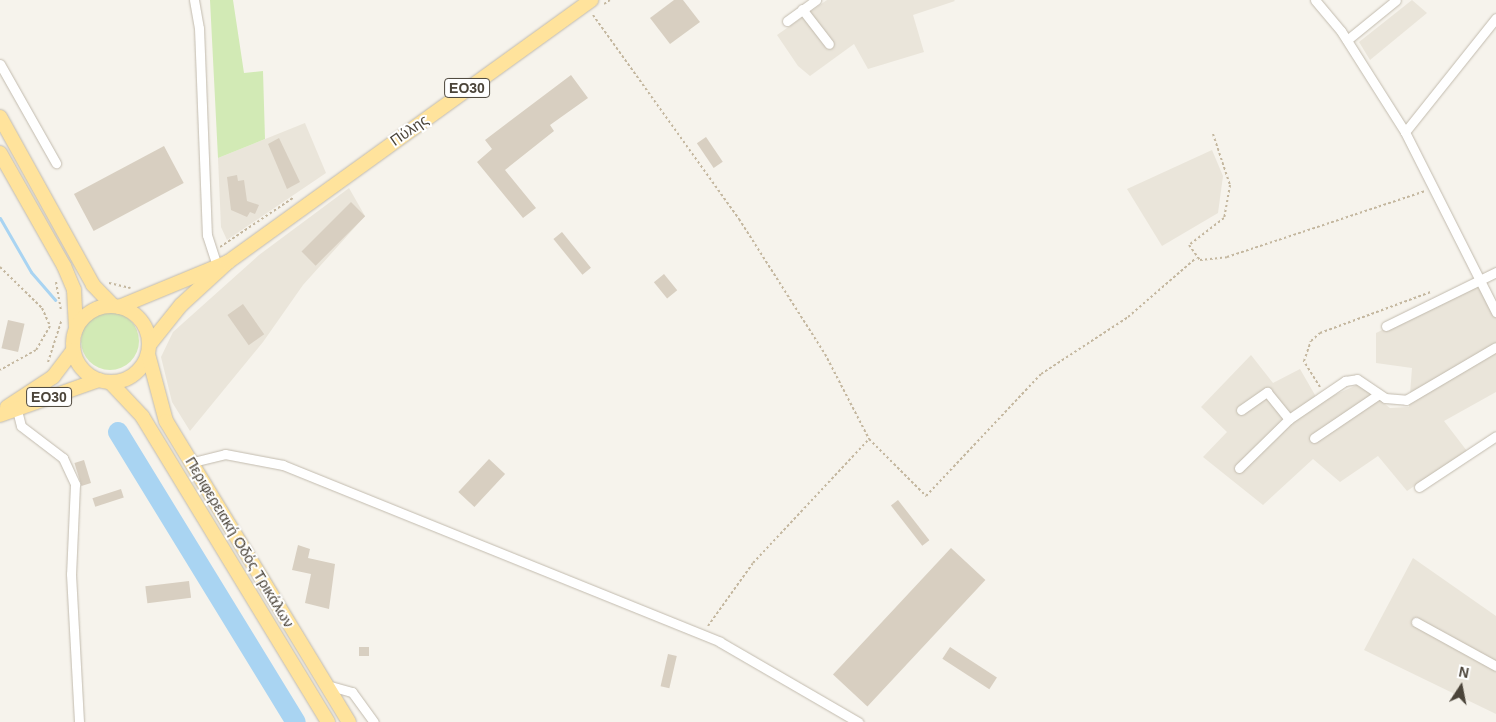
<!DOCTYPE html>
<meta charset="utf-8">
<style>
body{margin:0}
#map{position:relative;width:1496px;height:722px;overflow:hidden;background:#f6f3ec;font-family:Helvetica,sans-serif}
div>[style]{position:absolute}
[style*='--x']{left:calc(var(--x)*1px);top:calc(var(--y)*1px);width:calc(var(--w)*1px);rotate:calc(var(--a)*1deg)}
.residential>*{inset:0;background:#eae5da}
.green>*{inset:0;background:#d2eab5}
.round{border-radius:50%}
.stream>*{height:3px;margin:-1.5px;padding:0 1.5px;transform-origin:1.5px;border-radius:1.5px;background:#a9d4f2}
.river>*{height:20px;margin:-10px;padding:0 10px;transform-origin:10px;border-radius:10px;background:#a9d4f2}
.building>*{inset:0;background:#d8cfc1;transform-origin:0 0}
.path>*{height:2px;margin-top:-1px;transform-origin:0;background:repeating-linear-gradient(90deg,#c4b79f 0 2.5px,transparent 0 5px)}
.roads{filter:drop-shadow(0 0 1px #c2bbae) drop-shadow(0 0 1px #c2bbae)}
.minor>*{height:9px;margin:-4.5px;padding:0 4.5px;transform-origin:4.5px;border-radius:4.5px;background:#fff}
.primary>*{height:14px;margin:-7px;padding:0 7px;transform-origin:7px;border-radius:7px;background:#ffe39c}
.primary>.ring{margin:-7px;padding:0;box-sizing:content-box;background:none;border:14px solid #ffe39c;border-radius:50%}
span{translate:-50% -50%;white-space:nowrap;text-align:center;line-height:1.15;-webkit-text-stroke:4px #fff;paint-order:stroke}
.shield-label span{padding:1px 4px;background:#fff;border:1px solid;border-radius:4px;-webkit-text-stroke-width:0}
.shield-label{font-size:14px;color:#4b4439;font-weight:700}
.street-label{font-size:15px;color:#4b4439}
.north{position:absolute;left:1436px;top:662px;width:50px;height:50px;-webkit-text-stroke:4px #fff;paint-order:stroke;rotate:11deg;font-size:14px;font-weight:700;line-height:20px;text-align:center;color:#4b4439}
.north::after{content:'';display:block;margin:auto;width:18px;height:22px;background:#4b4439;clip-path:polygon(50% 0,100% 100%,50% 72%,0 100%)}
</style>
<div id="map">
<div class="residential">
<div style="clip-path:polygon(827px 0,954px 0,955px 1px,913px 15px,924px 52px,868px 69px,854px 44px,810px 76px,798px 66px,777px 35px)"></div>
<div style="clip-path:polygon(1412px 0,1427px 13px,1370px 60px,1359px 42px)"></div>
<div style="clip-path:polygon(305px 123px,326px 173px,227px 240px,221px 227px,218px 158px)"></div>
<div style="clip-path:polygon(1212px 150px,1223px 176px,1218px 213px,1162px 246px,1127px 189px)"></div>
<div style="clip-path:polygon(349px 188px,365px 216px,303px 285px,263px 342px,190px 431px,172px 402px,161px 357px,173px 332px,259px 255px)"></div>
<div style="clip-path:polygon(1477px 284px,1496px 316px,1496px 392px,1444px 421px,1467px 451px,1407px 491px,1378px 456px,1340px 482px,1313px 459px,1263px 505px,1203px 457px,1227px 432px,1201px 407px,1251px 355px,1273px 383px,1300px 369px,1319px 402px,1359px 384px,1390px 408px,1409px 407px,1412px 368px,1376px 363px,1376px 333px)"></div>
<div style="clip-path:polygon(1413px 558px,1496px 616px,1496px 714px,1364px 650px)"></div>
</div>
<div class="green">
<div style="clip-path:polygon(210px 0,233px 0,244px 73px,263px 71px,265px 139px,218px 158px)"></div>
<div class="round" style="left:81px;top:312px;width:58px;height:58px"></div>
</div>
<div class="stream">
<div style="--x:0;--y:218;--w:62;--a:60.1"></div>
<div style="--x:31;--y:272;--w:37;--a:49"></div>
</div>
<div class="river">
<div style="--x:118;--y:432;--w:340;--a:58.5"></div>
</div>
<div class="building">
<div style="clip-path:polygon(674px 0,683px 0,700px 22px,670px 44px,650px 18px)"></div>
<div style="clip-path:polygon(571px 75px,588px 98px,550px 125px,554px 131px,505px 170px,536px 208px,523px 218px,477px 162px,492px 149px,485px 140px)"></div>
<div style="left:706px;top:137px;width:30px;height:11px;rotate:56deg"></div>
<div style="clip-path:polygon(279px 138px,300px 182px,287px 189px,268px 144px)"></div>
<div style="left:164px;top:146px;width:42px;height:102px;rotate:62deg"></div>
<div style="clip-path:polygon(237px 175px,238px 181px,244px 180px,247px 201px,259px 205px,255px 214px,250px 212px,247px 217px,231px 210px,227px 177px)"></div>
<div style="left:351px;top:202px;width:20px;height:70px;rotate:45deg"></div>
<div style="left:562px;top:232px;width:46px;height:11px;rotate:51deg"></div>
<div style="left:664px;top:274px;width:21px;height:13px;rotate:51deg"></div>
<div style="left:243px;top:304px;width:37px;height:19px;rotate:55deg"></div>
<div style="left:8px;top:320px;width:17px;height:29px;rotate:13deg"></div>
<div style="left:489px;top:459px;width:22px;height:45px;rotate:43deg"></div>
<div style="left:84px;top:460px;width:24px;height:10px;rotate:73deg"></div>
<div style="left:121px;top:489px;width:9px;height:30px;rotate:72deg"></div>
<div style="left:898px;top:500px;width:51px;height:9px;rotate:52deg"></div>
<div style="clip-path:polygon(298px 545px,310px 549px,308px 558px,335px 564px,329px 609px,305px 603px,311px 574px,292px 570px)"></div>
<div style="left:951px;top:548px;width:47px;height:173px;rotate:43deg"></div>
<div style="left:189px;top:581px;width:17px;height:44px;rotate:83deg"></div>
<div style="left:359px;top:647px;width:10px;height:9px"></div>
<div style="left:950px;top:647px;width:56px;height:14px;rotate:33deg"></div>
<div style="left:668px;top:654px;width:9px;height:33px;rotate:13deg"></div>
</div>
<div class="path">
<div style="--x:604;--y:4;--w:7;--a:-34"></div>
<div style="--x:593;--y:15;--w:251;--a:54.4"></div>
<div style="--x:739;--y:219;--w:160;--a:57.5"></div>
<div style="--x:825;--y:354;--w:96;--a:62.6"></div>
<div style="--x:869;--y:439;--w:81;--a:45"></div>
<div style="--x:926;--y:496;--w:168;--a:-46.7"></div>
<div style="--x:1041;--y:374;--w:104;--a:-33.2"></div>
<div style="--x:1128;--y:317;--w:90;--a:-40.9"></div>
<div style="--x:1213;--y:134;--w:54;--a:71.6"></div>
<div style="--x:1230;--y:185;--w:34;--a:100"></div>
<div style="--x:1224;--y:218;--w:44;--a:142.4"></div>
<div style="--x:1189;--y:245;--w:19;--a:54"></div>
<div style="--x:1200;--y:260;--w:27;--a:-6"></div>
<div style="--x:1227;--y:257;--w:209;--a:-18.4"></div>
<div style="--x:220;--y:247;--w:88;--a:-33.9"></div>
<div style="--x:0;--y:267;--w:59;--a:44.3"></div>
<div style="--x:42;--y:308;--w:20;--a:66"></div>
<div style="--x:50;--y:326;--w:28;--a:120"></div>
<div style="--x:36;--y:350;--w:41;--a:150.9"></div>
<div style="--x:56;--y:282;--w:28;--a:80"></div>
<div style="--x:109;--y:283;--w:22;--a:13"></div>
<div style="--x:48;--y:362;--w:45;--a:-72"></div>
<div style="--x:1320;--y:387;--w:31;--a:-122"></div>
<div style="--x:1304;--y:361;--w:21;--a:-71"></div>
<div style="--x:1311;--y:341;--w:12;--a:-42"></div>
<div style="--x:1320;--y:333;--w:118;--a:-20.3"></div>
<div style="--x:708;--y:626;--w:77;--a:-54.5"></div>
<div style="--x:753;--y:563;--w:170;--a:-46.9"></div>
</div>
<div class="roads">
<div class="minor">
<div style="--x:194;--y:0;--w:28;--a:80"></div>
<div style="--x:199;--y:28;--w:207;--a:87.8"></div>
<div style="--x:207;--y:235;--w:33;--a:72"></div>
<div style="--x:1315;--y:0;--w:40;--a:50"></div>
<div style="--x:1341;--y:31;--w:120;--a:57.6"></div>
<div style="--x:1405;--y:132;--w:202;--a:63.2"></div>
<div style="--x:802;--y:9;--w:44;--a:52.4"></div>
<div style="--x:787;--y:21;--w:36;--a:-36"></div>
<div style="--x:1347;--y:40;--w:63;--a:-39.2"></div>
<div style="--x:0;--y:64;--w:114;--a:60.5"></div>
<div style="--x:1405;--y:132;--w:146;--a:-51.4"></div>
<div style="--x:1386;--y:326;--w:123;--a:-26.1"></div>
<div style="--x:17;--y:410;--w:16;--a:76"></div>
<div style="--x:21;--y:426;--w:53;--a:37.3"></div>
<div style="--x:63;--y:458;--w:29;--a:65"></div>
<div style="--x:75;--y:484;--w:90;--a:92.5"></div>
<div style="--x:71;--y:574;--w:148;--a:86.9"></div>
<div style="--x:1241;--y:410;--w:32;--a:-35"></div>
<div style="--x:1267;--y:392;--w:35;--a:51"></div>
<div style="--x:1314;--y:438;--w:78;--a:-34.1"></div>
<div style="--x:193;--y:462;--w:33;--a:-14"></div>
<div style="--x:225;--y:454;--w:59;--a:10.7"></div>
<div style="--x:283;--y:465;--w:471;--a:22"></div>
<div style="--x:720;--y:642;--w:160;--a:30.1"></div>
<div style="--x:1239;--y:468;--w:70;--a:-44.4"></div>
<div style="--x:1289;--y:419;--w:68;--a:-34.2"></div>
<div style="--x:1345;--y:381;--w:12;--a:-9"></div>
<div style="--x:1357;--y:379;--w:34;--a:34"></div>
<div style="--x:1385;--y:398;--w:21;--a:5"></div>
<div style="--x:1406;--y:400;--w:104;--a:-30.5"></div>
<div style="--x:1419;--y:487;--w:92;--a:-33.5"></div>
<div style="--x:1416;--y:622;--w:91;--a:28.8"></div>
<div style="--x:327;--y:685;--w:26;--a:16"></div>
<div style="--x:352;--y:692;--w:37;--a:54"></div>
</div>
<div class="primary">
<div style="--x:0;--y:117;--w:192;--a:61"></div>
<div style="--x:93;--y:285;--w:29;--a:46"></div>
<div style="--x:0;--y:153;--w:130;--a:60.5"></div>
<div style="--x:64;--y:266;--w:26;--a:67"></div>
<div style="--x:74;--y:290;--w:39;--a:87"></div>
<div class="ring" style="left:73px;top:306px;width:62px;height:62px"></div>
<div style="--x:119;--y:307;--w:118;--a:-22.4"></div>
<div style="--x:149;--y:345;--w:51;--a:-51.3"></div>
<div style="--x:181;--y:305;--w:64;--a:-42.5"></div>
<div style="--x:228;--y:262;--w:448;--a:-35.8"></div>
<div style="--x:148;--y:354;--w:69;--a:75"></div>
<div style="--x:166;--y:421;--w:352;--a:58.7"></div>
<div style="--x:110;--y:382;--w:47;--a:46.7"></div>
<div style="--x:142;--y:416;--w:358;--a:58.7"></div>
<div style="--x:7;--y:407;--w:55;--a:-33.1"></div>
<div style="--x:53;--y:377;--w:34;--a:-53"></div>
<div style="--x:0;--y:415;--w:105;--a:-19.5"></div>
</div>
</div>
<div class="shield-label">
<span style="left:467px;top:88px">ΕΟ30</span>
<span style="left:49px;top:397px">ΕΟ30</span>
</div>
<div class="street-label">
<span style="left:409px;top:130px;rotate:-35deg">Πύλης</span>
<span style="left:240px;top:542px;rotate:59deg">Περιφερειακή Οδός Τρικάλων</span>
</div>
<div class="north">N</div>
</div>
